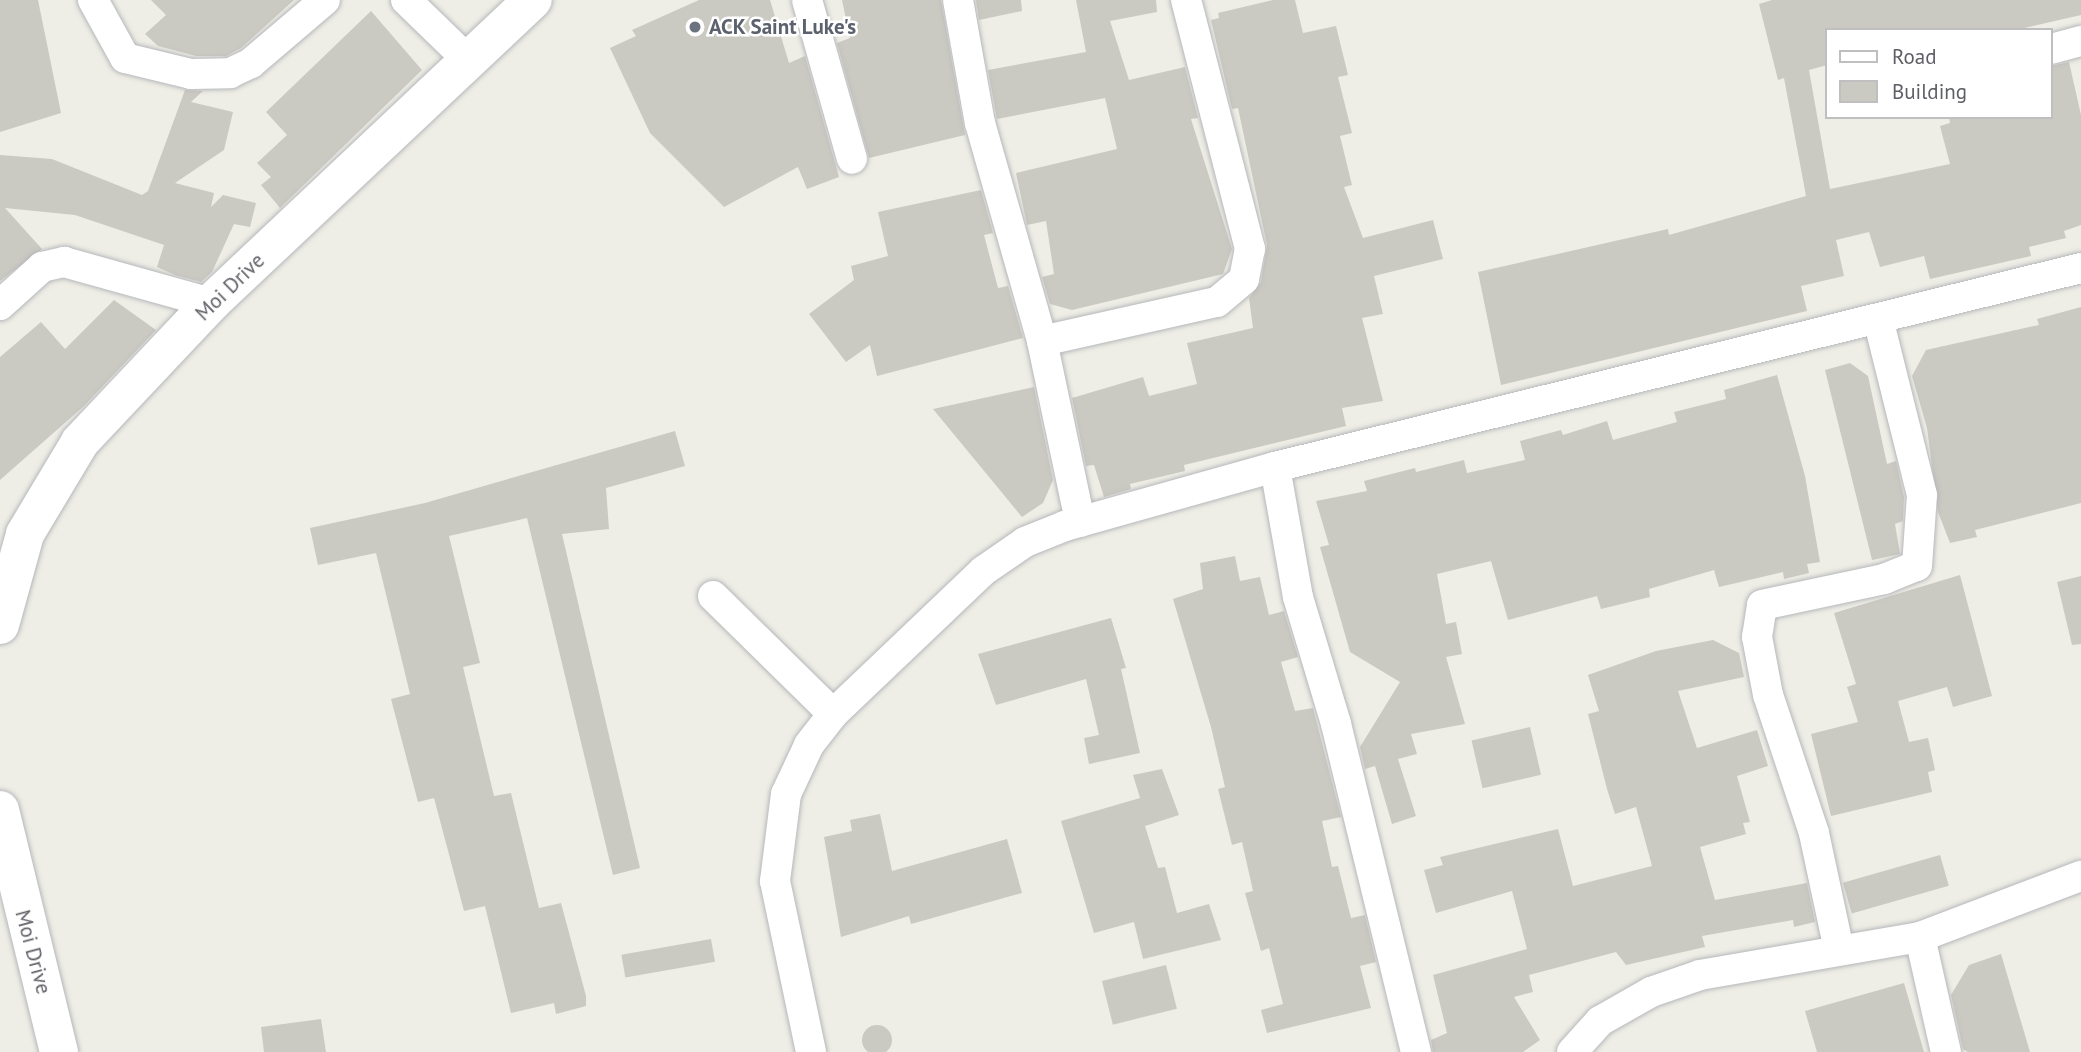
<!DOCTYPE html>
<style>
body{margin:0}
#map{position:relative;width:2081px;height:1052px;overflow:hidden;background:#eeeee6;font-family:"PT Sans",sans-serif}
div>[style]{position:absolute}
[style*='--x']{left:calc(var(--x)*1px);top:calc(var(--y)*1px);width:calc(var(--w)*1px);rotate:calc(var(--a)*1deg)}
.building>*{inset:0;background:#cac9c2;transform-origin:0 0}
.round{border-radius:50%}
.roads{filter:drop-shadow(0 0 2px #b6b7bb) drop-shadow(0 0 2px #b6b7bb)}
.street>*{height:30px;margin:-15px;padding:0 15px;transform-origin:15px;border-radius:15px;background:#fff}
.secondary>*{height:38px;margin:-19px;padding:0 19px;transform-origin:19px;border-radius:19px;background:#fff}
.dots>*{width:19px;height:19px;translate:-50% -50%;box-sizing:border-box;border:4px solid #fff;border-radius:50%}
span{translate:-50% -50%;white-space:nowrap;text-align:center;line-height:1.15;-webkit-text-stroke:5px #fff;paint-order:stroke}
.worship-label{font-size:21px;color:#5b616d;font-weight:700}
.left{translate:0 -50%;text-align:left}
.street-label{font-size:21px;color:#5e5f65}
.legend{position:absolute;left:1825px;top:28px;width:228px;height:91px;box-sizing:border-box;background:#fff;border:2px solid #bfbfc1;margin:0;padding:9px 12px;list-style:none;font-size:21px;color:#5e5f65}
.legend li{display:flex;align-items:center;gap:14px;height:35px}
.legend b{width:35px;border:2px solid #bfbfc1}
</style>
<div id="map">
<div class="building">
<div style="clip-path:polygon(0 0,38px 0,61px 113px,0 132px)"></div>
<div style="clip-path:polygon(151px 0,294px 0,241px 48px,226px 56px,196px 56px,158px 46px,145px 34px,166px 15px)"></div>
<div style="clip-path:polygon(699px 0,770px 0,789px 63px,805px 56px,839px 177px,807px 189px,798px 167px,724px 207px,650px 133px,610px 48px,636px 36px,632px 30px)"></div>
<div style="clip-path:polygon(842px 0,941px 0,965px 135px,869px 158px,837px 43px,850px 38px)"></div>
<div style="clip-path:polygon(976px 0,1021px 0,1022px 11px,979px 20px)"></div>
<div style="clip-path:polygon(1076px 0,1156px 0,1157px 12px,1110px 21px,1129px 80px,1185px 67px,1198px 118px,1191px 119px,1232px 249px,1223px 274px,1072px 310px,1050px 304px,1042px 277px,1054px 274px,1046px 221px,1027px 225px,1016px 173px,1117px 149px,1105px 98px,997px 119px,988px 70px,1086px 52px)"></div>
<div style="clip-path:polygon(1273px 0,1295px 0,1303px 33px,1336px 26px,1348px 75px,1338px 77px,1352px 133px,1340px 136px,1352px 185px,1344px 187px,1363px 238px,1433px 220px,1443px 259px,1374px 276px,1383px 314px,1362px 318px,1383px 401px,1342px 408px,1346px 426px,1184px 465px,1185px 471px,1130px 484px,1131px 489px,1104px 497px,1094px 465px,1086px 466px,1072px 398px,1143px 377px,1149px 396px,1197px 384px,1187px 343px,1253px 328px,1249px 298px,1261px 282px,1267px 245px,1238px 108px,1232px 109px,1211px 20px,1219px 18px,1218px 13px)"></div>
<div style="clip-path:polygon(1772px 0,2081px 0,2081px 15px,2016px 30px,1827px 30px,1827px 65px,1809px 70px,1830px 189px,1950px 164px,1940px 126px,1950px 123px,1949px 117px,2051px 117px,2051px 66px,2069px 62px,2081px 115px,2081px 225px,2064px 231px,2066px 238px,2029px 247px,2031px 256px,1930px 279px,1924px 256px,1880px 267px,1869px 232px,1836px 240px,1844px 276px,1801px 286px,1807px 311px,1501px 385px,1478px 272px,1668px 229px,1669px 235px,1806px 196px,1784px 78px,1778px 80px,1759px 4px)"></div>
<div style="clip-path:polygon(371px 11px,422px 70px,280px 208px,261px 185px,271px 177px,257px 163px,287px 135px,266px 112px)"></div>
<div style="clip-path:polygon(185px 90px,203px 91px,191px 102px,233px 112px,224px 150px,175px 183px,214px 193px,211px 207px,223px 195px,256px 203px,250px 227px,234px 224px,212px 272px,201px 282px,175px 275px,157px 267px,164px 245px,75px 215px,5px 208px,42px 249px,0 281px,0 155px,52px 159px,142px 195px,148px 191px)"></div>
<div style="clip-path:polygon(981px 190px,993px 233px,984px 235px,998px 288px,1008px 286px,1023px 338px,877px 376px,870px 345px,846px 362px,809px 314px,854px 280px,851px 266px,888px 256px,878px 212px)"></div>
<div style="clip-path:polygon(114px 300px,156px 330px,84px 406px,0 480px,0 357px,41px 322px,65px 349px)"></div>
<div style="clip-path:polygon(2081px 307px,2081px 503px,1975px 530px,1977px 537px,1950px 543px,1938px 512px,1927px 428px,1912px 376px,1926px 350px,2039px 325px,2037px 319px)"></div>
<div style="clip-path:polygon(1850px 363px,1868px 376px,1887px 464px,1896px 461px,1904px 497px,1903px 521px,1895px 524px,1900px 554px,1872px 560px,1825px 370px)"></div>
<div style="clip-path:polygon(1777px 375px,1805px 476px,1820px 562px,1807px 564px,1809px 573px,1784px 579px,1783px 572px,1719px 587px,1714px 570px,1649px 589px,1650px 597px,1601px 609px,1597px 596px,1508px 620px,1491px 561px,1437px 574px,1446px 624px,1456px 622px,1462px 654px,1446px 657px,1465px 724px,1411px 734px,1417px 754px,1398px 759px,1416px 816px,1392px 824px,1375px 766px,1365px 769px,1360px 747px,1400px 682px,1350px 652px,1320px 547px,1329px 545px,1316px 501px,1367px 491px,1364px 481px,1415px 468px,1416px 472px,1464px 460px,1467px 473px,1525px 460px,1520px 441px,1561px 430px,1563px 435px,1607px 421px,1613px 440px,1677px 422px,1674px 412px,1726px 399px,1724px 390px)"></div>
<div style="clip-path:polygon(1034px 387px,1053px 480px,1043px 503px,1022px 517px,933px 409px)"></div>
<div style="clip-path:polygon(675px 431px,685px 466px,606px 488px,609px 529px,562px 534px,640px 868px,613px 875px,527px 518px,449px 536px,480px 663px,463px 667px,494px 796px,511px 793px,539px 908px,561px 903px,586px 996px,586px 1006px,556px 1014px,554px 1003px,511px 1013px,485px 906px,464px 911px,434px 798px,418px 802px,391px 699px,410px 694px,376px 553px,318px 565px,310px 528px,425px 503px)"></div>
<div style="clip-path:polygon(1235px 556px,1240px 581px,1260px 577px,1269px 615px,1284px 611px,1298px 657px,1281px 662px,1295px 711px,1313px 708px,1341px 817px,1322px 821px,1332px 867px,1338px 866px,1351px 918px,1365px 915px,1376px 962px,1360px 966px,1371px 1008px,1267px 1033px,1261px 1010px,1283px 1004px,1269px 948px,1261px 951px,1245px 893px,1253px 891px,1242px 842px,1232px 845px,1218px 789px,1225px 787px,1211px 727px,1173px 599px,1203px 589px,1200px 563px)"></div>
<div style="clip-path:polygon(1960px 575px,1992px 696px,1953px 707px,1947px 687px,1898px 701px,1909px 742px,1928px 738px,1935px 770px,1928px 772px,1932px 792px,1831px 816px,1811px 734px,1858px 722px,1847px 687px,1856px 684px,1834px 613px)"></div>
<div style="clip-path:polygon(2081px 576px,2081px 644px,2072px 645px,2057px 582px)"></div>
<div style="clip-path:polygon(1111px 618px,1126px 668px,1121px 669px,1140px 753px,1089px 764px,1084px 738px,1099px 735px,1086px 679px,996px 705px,978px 654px)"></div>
<div style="clip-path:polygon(1713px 640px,1739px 653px,1744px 677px,1678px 691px,1697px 748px,1757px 730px,1768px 766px,1737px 776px,1750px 822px,1743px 823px,1746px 834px,1700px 847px,1715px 900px,1807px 883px,1815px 922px,1794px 927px,1793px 920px,1702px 936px,1705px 947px,1626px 965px,1616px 952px,1529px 975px,1533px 992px,1514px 997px,1540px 1040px,1523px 1052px,1433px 1052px,1431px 1040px,1447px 1033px,1433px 975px,1527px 949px,1512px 891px,1436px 913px,1424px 870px,1443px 865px,1440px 857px,1558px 829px,1573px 886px,1652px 866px,1636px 807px,1615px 814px,1607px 789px,1588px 714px,1599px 711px,1588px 675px,1656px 651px)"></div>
<div style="left:1530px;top:727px;width:49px;height:60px;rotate:77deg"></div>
<div style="clip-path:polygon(1162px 769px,1179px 815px,1145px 826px,1158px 868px,1165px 867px,1177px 913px,1209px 904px,1221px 940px,1143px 959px,1134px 922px,1094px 933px,1061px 821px,1140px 798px,1133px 775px)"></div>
<div style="clip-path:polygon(880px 814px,892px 871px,1007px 839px,1022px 893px,911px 924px,909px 916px,841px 937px,824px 837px,852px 831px,850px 820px)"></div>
<div style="left:1940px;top:855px;width:32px;height:101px;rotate:74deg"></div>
<div style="left:711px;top:939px;width:23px;height:91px;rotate:80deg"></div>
<div style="clip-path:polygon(2001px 954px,2030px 1052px,1968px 1052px,1963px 1049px,1951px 995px,1969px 965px)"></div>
<div style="left:1166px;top:965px;width:45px;height:66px;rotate:76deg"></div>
<div style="clip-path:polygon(1904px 983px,1924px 1052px,1817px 1052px,1805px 1011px)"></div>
<div style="clip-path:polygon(321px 1019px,326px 1052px,264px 1052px,261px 1027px)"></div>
<div class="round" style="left:862px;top:1025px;width:30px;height:30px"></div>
</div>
<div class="roads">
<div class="street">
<div style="--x:93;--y:0;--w:66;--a:61.1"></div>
<div style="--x:125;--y:58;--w:68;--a:13.6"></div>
<div style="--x:191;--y:74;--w:39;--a:-1"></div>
<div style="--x:230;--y:73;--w:23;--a:-25"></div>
<div style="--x:251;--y:63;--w:97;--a:-40.4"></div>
<div style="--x:406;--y:0;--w:89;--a:44.1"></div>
<div style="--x:807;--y:0;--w:165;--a:74.2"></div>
<div style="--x:958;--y:0;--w:125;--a:79.9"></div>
<div style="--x:980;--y:123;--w:227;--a:74.1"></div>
<div style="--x:1042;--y:341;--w:179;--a:-12.6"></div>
<div style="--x:1217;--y:302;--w:35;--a:-40"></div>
<div style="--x:1244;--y:279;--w:31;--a:-79"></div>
<div style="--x:1250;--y:249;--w:257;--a:-104.4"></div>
<div style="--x:2051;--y:49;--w:31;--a:-15"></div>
<div style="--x:0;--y:305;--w:57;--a:-42.1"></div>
<div style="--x:42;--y:267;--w:23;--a:-13"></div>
<div style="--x:64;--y:262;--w:153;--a:15.6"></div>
<div style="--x:1042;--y:341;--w:185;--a:78.1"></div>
<div style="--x:1275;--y:467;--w:132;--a:80"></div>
<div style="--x:1298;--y:597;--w:133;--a:73.3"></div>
<div style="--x:1336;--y:724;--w:338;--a:76.3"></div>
<div style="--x:713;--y:596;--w:168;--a:44.5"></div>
<div style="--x:833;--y:714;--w:39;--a:128"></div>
<div style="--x:809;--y:745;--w:54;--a:115.1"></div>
<div style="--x:786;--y:794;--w:88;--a:97.2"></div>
<div style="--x:775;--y:881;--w:175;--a:78.1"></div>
<div style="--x:833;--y:714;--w:207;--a:-43.6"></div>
<div style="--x:983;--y:571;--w:51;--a:-34.6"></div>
<div style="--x:1025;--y:542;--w:43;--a:-21.8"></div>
<div style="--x:1065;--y:526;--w:218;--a:-15.7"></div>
<div style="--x:1275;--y:467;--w:830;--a:-13.87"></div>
<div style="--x:1920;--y:937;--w:118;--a:77.3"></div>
<div style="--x:1839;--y:950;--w:120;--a:-102.1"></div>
<div style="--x:1814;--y:833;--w:145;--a:-108.4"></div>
<div style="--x:1768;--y:695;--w:59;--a:-100.7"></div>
<div style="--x:1757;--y:637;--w:32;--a:-81"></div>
<div style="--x:1762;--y:605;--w:125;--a:-12"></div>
<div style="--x:1884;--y:579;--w:35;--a:-22"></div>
<div style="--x:1917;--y:566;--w:71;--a:-86"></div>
<div style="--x:1922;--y:495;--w:182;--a:-104"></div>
<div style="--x:1572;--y:1052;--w:42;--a:-47.9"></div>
<div style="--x:1600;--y:1021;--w:59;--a:-29.6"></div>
<div style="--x:1651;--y:992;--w:52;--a:-19.1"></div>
<div style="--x:1700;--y:975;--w:223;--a:-9.8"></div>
<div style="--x:1920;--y:937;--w:172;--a:-20.8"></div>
</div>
<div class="secondary">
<div style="--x:0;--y:625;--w:94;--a:-74.6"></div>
<div style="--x:25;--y:534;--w:107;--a:-59.1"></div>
<div style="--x:80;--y:442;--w:191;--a:-46.7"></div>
<div style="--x:211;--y:303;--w:442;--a:-43.3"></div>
<div style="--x:0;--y:810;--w:249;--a:76.3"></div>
</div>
</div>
<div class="dots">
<div style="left:695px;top:27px;background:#6b7280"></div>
</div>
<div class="worship-label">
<span class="left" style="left:709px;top:27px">ACK Saint Luke's</span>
</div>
<div class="street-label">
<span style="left:230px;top:287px;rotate:-44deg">Moi Drive</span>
<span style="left:33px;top:952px;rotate:75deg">Moi Drive</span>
</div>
<ul class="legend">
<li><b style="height:9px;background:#fff"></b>Road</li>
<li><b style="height:19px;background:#cac9c2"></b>Building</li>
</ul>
</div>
